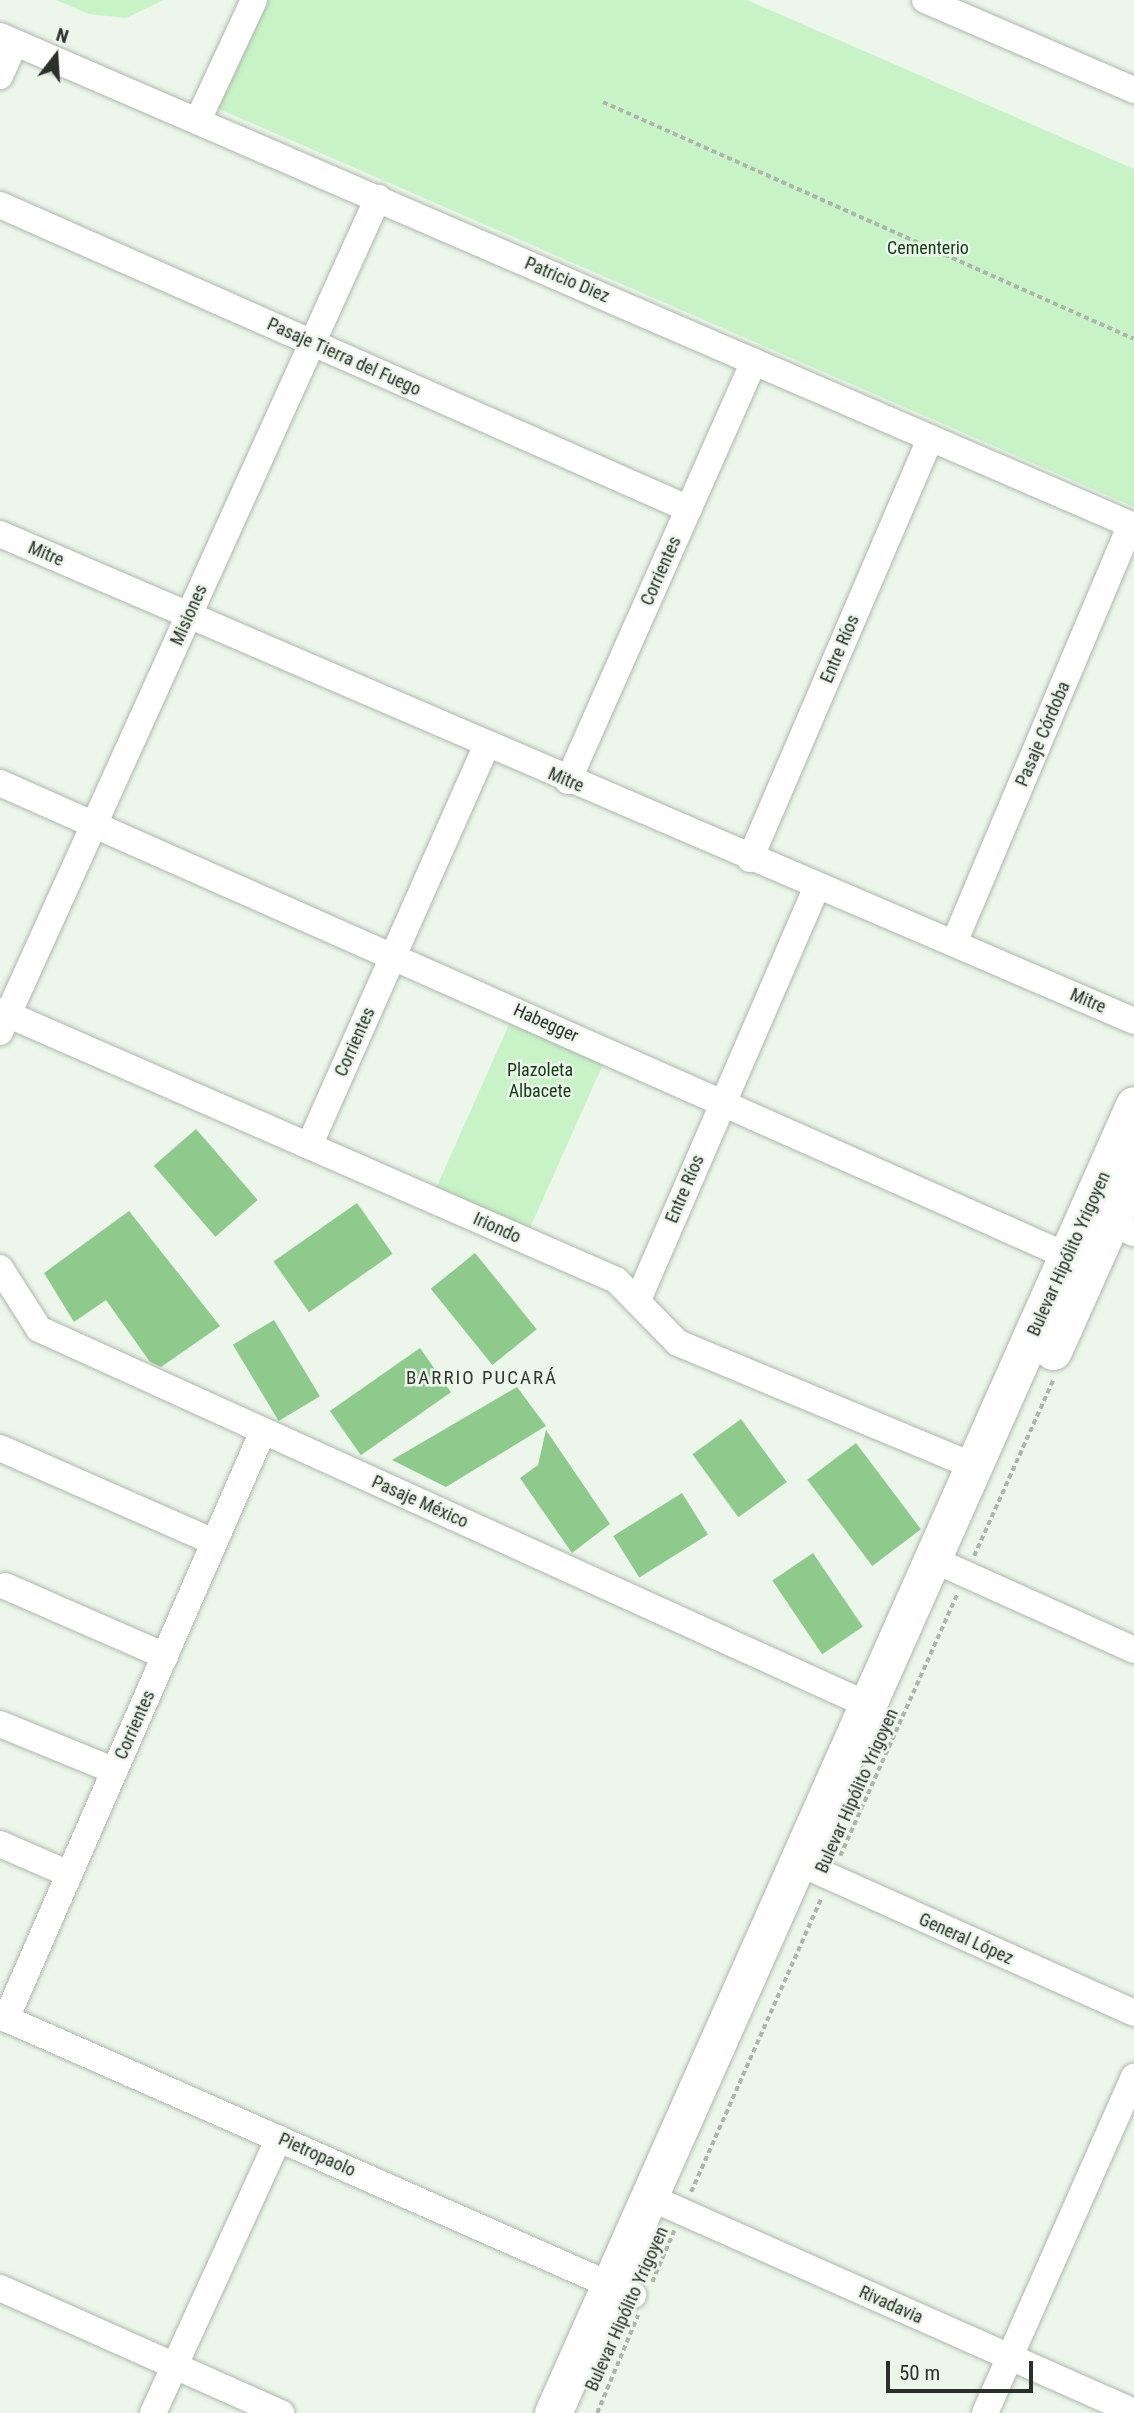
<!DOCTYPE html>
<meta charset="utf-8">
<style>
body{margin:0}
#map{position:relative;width:1134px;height:2413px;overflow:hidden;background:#ecf6eb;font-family:"Roboto Condensed",sans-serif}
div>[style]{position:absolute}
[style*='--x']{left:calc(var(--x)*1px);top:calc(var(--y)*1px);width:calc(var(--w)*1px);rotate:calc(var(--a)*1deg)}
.green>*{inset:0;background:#c8f3c6;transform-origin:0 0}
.building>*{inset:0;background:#8dca8c;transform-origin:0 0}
.path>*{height:3.5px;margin-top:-1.75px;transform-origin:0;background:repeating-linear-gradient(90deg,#adb5ad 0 5px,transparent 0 8.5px)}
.roads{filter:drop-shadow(0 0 2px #adb7ac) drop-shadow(0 0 2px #adb7ac)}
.minor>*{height:26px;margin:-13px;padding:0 13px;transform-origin:13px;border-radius:13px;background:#fff}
.highway>*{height:37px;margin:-18.5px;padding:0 18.5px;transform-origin:18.5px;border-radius:18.5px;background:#fff}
span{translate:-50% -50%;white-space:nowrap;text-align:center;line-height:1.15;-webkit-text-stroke:5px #ecf6eb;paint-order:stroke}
.park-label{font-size:18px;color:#0f3a11}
.street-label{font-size:18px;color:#2c302c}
.neighbourhood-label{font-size:19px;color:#2f372f;letter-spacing:2px}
.north{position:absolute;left:21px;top:21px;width:70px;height:70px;-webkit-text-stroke:5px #ecf6eb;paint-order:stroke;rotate:17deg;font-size:19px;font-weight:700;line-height:28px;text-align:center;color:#2c302c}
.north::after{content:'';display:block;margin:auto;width:24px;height:32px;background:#2c302c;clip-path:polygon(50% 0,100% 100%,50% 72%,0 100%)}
.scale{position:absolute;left:886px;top:2361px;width:147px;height:32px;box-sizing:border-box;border:4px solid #2c302c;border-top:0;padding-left:9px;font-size:21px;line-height:24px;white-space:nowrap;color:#2c302c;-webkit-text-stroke:5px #ecf6eb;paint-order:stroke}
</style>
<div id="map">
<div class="green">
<div style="clip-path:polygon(56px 0,164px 0,126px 18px,89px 14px)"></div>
<div style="clip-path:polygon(264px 0,747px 0,1134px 169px,1134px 507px,217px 108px)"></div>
<div style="left:515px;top:1011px;width:102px;height:204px;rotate:24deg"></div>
</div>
<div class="building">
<div style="left:196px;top:1129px;width:94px;height:56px;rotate:49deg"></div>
<div style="left:357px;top:1203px;width:62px;height:102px;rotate:55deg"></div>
<div style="clip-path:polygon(129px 1211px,220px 1326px,161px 1367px,150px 1362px,106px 1300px,74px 1322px,44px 1273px)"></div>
<div style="left:475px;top:1253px;width:98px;height:57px;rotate:51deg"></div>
<div style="left:274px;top:1320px;width:89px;height:48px;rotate:59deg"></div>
<div style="left:420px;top:1348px;width:54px;height:110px;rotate:55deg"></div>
<div style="clip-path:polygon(517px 1387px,546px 1426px,446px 1487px,392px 1460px)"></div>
<div style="left:741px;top:1419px;width:78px;height:60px;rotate:54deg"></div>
<div style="clip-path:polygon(546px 1430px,610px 1524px,572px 1553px,520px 1478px,538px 1465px)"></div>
<div style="left:856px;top:1443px;width:108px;height:61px;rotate:53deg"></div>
<div style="left:682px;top:1493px;width:49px;height:81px;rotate:58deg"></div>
<div style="left:813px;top:1553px;width:89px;height:49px;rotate:56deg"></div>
</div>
<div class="path">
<div style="--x:603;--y:102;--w:581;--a:24.05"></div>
<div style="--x:974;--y:1556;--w:195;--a:-65.8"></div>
<div style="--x:840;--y:1856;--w:286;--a:-65.9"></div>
<div style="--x:691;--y:2192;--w:321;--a:-66.1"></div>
<div style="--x:652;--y:2282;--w:56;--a:-66.7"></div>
<div style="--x:597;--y:2413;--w:106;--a:-67.3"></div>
</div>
<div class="roads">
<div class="minor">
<div style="--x:925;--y:0;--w:228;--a:23.3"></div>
<div style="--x:0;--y:36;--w:1235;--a:23.37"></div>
<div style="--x:0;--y:76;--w:36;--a:-66"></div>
<div style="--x:199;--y:118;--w:130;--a:-65"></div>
<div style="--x:0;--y:205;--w:753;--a:23.81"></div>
<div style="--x:0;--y:534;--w:1234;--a:23.24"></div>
<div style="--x:568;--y:781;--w:459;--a:-66.1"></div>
<div style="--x:0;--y:783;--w:1185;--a:23.9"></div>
<div style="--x:750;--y:859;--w:457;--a:-66.8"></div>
<div style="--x:954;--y:943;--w:454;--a:-67.1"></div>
<div style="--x:0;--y:1011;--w:672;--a:23.59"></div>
<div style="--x:616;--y:1280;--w:88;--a:45.5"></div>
<div style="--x:678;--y:1343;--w:323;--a:22.6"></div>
<div style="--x:0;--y:1032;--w:916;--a:-65.62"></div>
<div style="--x:309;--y:1146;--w:439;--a:-66.1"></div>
<div style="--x:1111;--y:1222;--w:25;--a:26"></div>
<div style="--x:0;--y:1268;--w:72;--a:57.4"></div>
<div style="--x:39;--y:1329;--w:910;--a:24.4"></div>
<div style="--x:638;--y:1300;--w:451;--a:-66.6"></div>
<div style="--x:0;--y:1448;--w:234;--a:23.7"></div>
<div style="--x:934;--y:1560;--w:219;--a:24.2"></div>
<div style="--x:5;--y:1586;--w:175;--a:23.6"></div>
<div style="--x:0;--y:1724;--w:124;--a:22.2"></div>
<div style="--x:0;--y:1844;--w:75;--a:23.5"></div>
<div style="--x:799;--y:1863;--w:367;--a:24.1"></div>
<div style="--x:0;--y:2016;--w:692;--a:23.79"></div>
<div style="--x:6;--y:2019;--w:642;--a:-66.39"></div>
<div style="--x:649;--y:2197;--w:531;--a:23.91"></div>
<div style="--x:0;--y:2288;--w:308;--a:24"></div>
<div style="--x:153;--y:2413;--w:302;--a:-65.4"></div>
<div style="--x:985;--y:2413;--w:368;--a:-66.1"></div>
</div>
<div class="highway">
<div style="--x:1053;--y:1351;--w:198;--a:-65.9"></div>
<div style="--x:553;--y:2413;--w:1431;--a:-66.05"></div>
</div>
</div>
<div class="park-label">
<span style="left:928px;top:248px">Cementerio</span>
<span style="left:540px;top:1081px">Plazoleta<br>Albacete</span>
</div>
<div class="street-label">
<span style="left:567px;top:280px;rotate:23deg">Patricio Diez</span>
<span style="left:344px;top:357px;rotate:24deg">Pasaje Tierra del Fuego</span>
<span style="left:46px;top:554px;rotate:23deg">Mitre</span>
<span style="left:661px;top:571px;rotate:-66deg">Corrientes</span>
<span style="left:189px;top:615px;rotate:-66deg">Misiones</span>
<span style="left:840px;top:649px;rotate:-67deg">Entre Ríos</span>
<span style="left:1043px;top:734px;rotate:-67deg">Pasaje Córdoba</span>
<span style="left:566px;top:780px;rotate:23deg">Mitre</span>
<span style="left:1088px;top:1001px;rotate:23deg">Mitre</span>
<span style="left:546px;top:1023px;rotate:24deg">Habegger</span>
<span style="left:355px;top:1042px;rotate:-66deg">Corrientes</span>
<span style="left:685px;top:1189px;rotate:-67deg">Entre Ríos</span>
<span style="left:497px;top:1228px;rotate:24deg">Iriondo</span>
<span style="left:1069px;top:1254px;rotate:-66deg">Bulevar Hipólito Yrigoyen</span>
<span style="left:420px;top:1502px;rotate:24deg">Pasaje México</span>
<span style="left:135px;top:1725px;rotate:-66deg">Corrientes</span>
<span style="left:857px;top:1791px;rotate:-66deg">Bulevar Hipólito Yrigoyen</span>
<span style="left:966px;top:1939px;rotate:24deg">General López</span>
<span style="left:317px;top:2155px;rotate:24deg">Pietropaolo</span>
<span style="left:891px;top:2305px;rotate:24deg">Rivadavia</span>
<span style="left:627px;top:2309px;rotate:-66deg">Bulevar Hipólito Yrigoyen</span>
</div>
<div class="neighbourhood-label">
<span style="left:482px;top:1378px">BARRIO PUCARÁ</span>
</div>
<div class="north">N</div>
<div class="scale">50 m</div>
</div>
